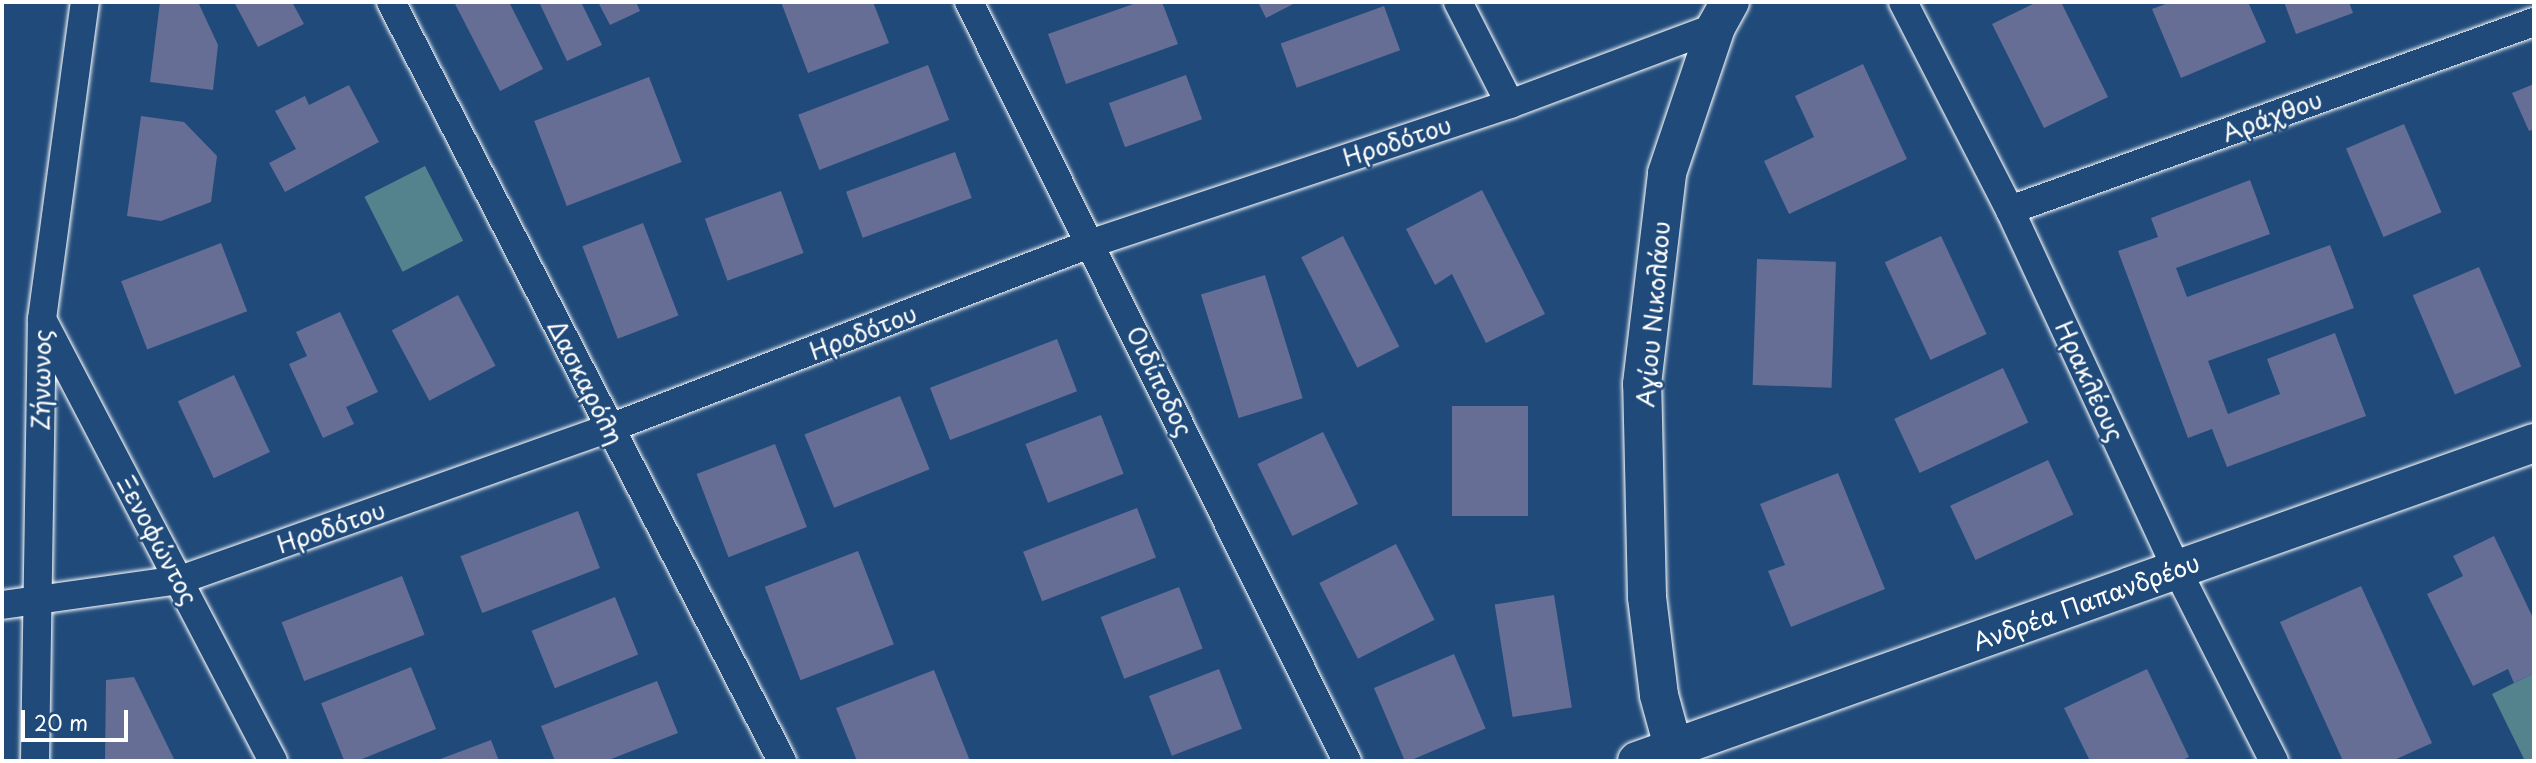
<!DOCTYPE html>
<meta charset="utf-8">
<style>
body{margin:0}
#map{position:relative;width:2536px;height:763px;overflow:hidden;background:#1f4a7a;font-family:"Playpen Sans",sans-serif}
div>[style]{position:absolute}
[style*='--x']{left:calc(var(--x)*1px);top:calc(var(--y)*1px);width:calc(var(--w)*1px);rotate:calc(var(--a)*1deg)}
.green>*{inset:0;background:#54838d;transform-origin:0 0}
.building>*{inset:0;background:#666e96;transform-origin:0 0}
.roads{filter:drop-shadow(0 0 2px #fff) drop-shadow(0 0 2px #fff)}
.street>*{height:28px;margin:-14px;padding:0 14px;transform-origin:14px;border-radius:14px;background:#1f4a7a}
.secondary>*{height:38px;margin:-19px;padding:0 19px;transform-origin:19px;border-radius:19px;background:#1f4a7a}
span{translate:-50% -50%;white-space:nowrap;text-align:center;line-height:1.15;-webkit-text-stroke:5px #1f4a7a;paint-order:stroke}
.street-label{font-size:24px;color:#fff}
.frame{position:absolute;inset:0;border:4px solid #fff;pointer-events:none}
.scale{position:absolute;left:21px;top:710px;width:107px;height:32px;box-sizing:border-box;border:4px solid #fff;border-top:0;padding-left:9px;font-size:21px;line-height:24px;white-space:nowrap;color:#fff;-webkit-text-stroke:5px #1f4a7a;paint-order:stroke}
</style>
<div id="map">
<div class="green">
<div style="left:425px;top:166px;width:84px;height:68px;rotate:63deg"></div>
<div style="clip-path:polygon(2534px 673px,2534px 761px,2525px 761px,2492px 694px)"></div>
</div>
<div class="building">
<div style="clip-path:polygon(160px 2px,198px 2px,218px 45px,213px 90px,150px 82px)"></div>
<div style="clip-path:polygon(234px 2px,292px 2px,304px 24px,258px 47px)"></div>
<div style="clip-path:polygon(454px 2px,509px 2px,543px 69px,500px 91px)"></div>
<div style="clip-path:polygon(539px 2px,581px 2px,602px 45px,567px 61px)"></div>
<div style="clip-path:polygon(598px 2px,636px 2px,640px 11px,610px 25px)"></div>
<div style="clip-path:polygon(781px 2px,873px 2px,889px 43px,808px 73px)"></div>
<div style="clip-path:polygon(1139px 2px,1162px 2px,1178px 44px,1066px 84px,1048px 34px)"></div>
<div style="clip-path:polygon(1258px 2px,1297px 2px,1266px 18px)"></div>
<div style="clip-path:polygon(2037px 2px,2061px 2px,2108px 97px,2044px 128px,1992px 24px)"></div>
<div style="clip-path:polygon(2171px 2px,2248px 2px,2266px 42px,2181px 78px,2152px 9px)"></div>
<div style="clip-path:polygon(2284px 2px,2349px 2px,2353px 13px,2296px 34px)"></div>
<div style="left:1384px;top:6px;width:47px;height:110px;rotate:70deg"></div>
<div style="clip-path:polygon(1863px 64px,1907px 159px,1789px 214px,1764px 161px,1814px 137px,1795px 96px)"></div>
<div style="left:928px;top:65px;width:59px;height:139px;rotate:69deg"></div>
<div style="left:1186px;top:75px;width:47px;height:82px;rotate:70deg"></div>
<div style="left:649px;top:77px;width:91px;height:123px;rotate:69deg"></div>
<div style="clip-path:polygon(2534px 84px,2534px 129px,2529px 131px,2512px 93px)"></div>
<div style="clip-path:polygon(349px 85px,379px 142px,285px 192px,269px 163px,296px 149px,275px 111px,305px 96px,309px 105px)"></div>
<div style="clip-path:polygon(141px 116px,184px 122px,217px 156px,211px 202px,161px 221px,127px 216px)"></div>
<div style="left:2404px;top:124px;width:96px;height:63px;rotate:67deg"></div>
<div style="left:955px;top:152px;width:49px;height:116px;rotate:70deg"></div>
<div style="clip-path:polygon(2250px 180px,2270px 234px,2176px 268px,2187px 297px,2330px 245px,2354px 308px,2208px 361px,2228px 414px,2280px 394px,2267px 359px,2335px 333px,2366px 416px,2227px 467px,2212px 429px,2188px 438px,2118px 251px,2158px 237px,2151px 218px)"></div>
<div style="clip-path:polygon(1482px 190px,1545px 314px,1486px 343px,1452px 274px,1435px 285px,1406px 229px)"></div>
<div style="left:781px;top:191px;width:66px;height:81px;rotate:70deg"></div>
<div style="left:643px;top:223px;width:99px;height:65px;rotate:69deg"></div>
<div style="left:1343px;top:236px;width:124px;height:47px;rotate:63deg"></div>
<div style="left:1941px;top:236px;width:108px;height:62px;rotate:65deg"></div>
<div style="left:221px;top:243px;width:73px;height:107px;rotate:69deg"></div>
<div style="left:1757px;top:259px;width:79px;height:126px;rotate:2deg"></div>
<div style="left:2479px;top:267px;width:108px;height:72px;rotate:67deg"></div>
<div style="left:1265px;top:275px;width:129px;height:67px;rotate:73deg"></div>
<div style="left:458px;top:295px;width:80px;height:75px;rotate:62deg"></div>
<div style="clip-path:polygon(340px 312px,378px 392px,346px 407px,354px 424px,323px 438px,289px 364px,307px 356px,296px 332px)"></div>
<div style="left:1057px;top:339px;width:56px;height:136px;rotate:69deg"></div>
<div style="left:2003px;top:368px;width:60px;height:120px;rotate:65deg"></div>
<div style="left:234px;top:375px;width:85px;height:62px;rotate:65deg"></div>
<div style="left:900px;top:396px;width:79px;height:103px;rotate:68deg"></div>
<div style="left:1452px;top:406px;width:76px;height:110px"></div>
<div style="left:1101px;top:415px;width:63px;height:81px;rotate:69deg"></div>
<div style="left:1323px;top:432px;width:80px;height:73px;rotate:64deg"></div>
<div style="left:775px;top:444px;width:89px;height:84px;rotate:69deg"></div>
<div style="left:2048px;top:460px;width:60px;height:108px;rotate:65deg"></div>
<div style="clip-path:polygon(1838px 473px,1885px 589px,1791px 627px,1768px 571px,1785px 565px,1760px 504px)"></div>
<div style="left:1137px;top:508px;width:53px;height:122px;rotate:69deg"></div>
<div style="left:578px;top:511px;width:61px;height:126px;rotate:69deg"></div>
<div style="clip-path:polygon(2494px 536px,2534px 620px,2534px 673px,2514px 683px,2508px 669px,2473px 686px,2427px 594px,2463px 576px,2453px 556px)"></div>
<div style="left:1396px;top:544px;width:85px;height:86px;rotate:63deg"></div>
<div style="left:858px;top:551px;width:100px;height:100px;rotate:69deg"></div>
<div style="left:402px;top:576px;width:63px;height:129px;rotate:69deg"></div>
<div style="clip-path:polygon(2361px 586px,2432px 743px,2392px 761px,2343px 761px,2280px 622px)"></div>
<div style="left:1179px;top:587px;width:66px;height:84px;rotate:69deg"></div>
<div style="left:1554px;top:595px;width:114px;height:60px;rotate:81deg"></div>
<div style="left:615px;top:597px;width:62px;height:90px;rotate:68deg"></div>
<div style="left:1454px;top:654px;width:81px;height:87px;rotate:67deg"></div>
<div style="left:411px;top:667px;width:67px;height:97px;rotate:68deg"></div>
<div style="left:1219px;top:669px;width:64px;height:75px;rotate:69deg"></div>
<div style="clip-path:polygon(2147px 669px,2189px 757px,2180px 761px,2090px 761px,2064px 708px)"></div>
<div style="clip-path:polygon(934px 670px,970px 761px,857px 761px,836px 708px)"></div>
<div style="clip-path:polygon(134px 677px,175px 761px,105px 761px,106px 680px)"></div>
<div style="clip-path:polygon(657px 681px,678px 733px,606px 761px,555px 761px,541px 726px)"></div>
<div style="clip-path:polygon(491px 740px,499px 761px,435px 761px)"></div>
</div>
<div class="roads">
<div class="street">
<div style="--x:391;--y:2;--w:854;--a:62.74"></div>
<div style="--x:969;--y:2;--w:848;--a:63.53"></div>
<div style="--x:1458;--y:2;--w:114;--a:63"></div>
<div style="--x:1903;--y:2;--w:234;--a:62.8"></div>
<div style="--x:2010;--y:210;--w:397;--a:65.1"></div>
<div style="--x:2177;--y:570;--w:214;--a:63.1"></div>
<div style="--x:2010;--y:210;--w:557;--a:-19.74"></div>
<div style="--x:44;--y:323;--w:494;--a:62.4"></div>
<div style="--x:2;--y:605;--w:180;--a:-8"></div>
<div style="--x:180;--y:580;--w:456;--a:-19.5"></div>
<div style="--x:610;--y:428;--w:516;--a:-21"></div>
<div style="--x:1092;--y:243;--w:441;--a:-18.4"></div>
<div style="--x:1510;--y:104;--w:220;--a:-20.5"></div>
<div style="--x:35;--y:761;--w:442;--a:-89.1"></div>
<div style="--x:42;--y:319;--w:320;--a:-82.3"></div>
</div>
<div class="secondary">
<div style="--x:1637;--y:761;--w:952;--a:-19.52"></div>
<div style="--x:1677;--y:761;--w:68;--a:-105.3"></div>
<div style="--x:1659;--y:695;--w:99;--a:-97"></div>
<div style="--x:1647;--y:597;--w:213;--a:-91.3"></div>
<div style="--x:1642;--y:384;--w:212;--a:-83.2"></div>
<div style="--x:1667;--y:173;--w:154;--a:-71.4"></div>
<div style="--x:1716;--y:27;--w:29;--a:-61"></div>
</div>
</div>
<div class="street-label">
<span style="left:2272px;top:116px;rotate:-20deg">Αράχθου</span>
<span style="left:1397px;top:141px;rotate:-18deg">Ηροδότου</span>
<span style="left:1653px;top:314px;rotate:-85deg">Αγίου Νικολάου</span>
<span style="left:863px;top:332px;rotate:-21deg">Ηροδότου</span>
<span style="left:41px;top:380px;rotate:-89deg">Ζήνωνος</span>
<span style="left:1160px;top:381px;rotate:64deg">Οιδίποδος</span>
<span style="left:2090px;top:381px;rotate:65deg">Ηρακλέους</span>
<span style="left:586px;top:382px;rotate:63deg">Δασκαρόλη</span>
<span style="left:331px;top:527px;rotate:-19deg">Ηροδότου</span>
<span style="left:158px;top:540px;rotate:62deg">Ξενοφώντος</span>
<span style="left:2086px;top:602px;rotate:-20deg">Ανδρέα Παπανδρέου</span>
</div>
<div class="frame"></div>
<div class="scale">20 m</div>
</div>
